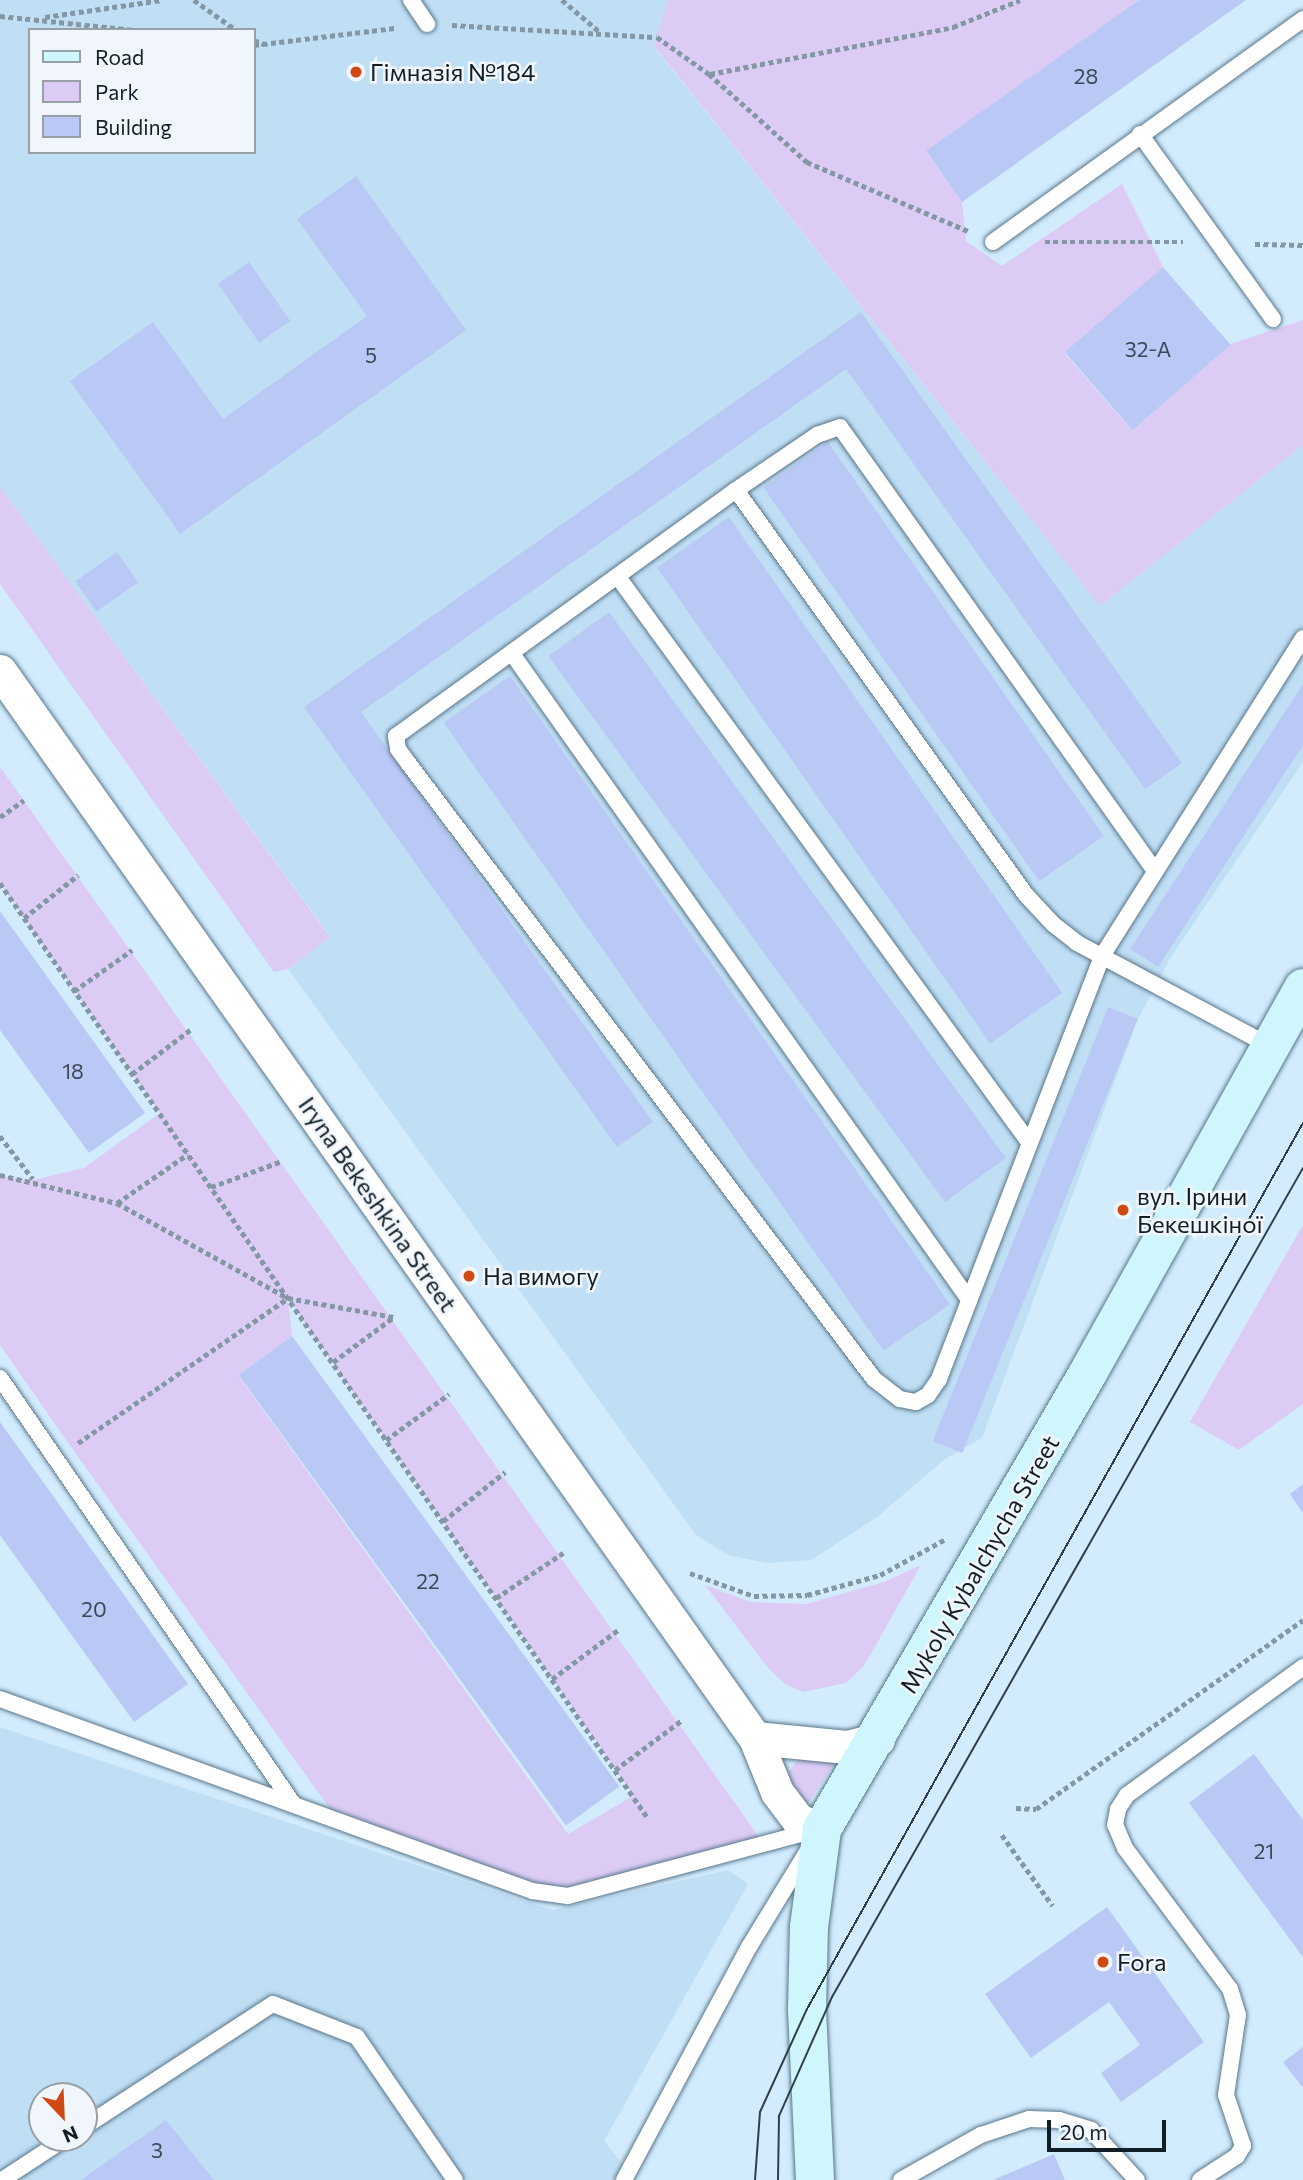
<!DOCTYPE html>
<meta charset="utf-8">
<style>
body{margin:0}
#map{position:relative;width:1303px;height:2180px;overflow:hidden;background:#d2ecfe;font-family:Commissioner,sans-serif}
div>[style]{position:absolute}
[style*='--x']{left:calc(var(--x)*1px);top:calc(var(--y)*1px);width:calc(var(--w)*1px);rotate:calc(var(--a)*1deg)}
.built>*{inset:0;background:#c0dff5}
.green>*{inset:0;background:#dcccf5}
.building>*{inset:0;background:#bac8f6;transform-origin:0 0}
.path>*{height:4.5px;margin-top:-2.25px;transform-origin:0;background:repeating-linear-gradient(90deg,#8397a5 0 5px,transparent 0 8.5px)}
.roads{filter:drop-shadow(0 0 2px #59768a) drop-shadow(0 0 2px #59768a)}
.lane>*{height:16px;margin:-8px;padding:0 8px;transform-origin:8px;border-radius:8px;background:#fff}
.street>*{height:33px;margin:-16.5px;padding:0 16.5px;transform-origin:16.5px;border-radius:16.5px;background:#fff}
.secondary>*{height:38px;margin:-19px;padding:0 19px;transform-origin:19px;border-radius:19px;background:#cef6fc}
.tram>*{height:2px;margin:-1px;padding:0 1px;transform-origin:1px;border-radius:1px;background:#303e47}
.dots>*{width:19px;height:19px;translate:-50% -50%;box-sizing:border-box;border:4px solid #f0f6fb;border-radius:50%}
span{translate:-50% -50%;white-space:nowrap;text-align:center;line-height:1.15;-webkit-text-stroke:5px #f0f6fb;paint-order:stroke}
.number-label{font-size:21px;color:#3c485a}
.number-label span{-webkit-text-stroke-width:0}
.poi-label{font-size:24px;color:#121e26}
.left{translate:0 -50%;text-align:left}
.street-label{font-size:24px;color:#121e26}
.legend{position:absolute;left:28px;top:28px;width:228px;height:126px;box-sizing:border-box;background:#f0f6fb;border:2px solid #97a0a6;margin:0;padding:9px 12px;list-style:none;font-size:21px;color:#121e26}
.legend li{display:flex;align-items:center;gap:14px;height:35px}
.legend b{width:35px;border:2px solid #97a0a6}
.north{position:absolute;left:28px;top:2082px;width:70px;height:70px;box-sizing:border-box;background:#f0f6fb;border:2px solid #97a0a6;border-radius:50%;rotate:157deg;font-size:19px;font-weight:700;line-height:28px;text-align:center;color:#121e26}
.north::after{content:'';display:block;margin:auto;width:24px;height:32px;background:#d04912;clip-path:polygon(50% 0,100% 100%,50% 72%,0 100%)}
.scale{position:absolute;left:1047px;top:2120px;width:119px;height:32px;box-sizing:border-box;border:4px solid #121e26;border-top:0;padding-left:9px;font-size:21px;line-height:24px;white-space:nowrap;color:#121e26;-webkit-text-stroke:5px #f0f6fb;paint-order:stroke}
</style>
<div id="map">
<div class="built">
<div style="clip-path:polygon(evenodd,0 0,668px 0,654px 47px,1100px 606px,1303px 445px,1303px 762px,1171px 957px,1138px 1019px,982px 1438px,945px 1459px,876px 1518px,811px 1560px,767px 1563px,728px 1555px,696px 1535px,288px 969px,330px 936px,0 487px,0 0,30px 30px,254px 30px,254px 152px,30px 152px,30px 30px)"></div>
<div style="clip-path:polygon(evenodd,0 1727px,552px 1910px,728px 1870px,748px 1884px,604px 2141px,635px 2180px,0 2180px,0 1727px,42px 2096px,84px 2096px,84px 2138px,42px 2138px,42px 2096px)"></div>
</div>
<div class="green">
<div style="clip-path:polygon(668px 0,1139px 0,926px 152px,962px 202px,966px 241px,1002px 266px,1122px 184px,1163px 267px,1065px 354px,1132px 430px,1231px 344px,1303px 320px,1303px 445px,1100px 606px,654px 46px)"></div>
<div style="clip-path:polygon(0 487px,330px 937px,288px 969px,274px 972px,0 584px)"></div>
<div style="clip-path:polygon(evenodd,0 767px,764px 1844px,568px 1896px,338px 1820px,71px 1447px,0 1345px,0 1176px,33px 1180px,84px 1168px,160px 1113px,0 884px,0 767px,288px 1299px,633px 1795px,633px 1796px,568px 1834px,238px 1375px,292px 1336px,288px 1299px)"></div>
<div style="clip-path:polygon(1303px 1225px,1303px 1404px,1239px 1450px,1190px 1422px)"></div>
<div style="clip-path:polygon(921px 1565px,864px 1666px,846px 1683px,803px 1692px,785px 1684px,768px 1668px,705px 1585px,751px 1602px,806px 1604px,884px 1582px)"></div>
<div style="clip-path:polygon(804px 1751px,839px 1756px,808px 1804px,788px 1784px,788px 1773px)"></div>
</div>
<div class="building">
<div style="clip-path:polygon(1139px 0,1246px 0,962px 202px,926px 151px)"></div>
<div style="clip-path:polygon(356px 176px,466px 330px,180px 534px,70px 381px,153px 322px,223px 419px,367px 316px,297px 219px)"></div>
<div style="left:249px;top:262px;width:72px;height:38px;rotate:55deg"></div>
<div style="left:1163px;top:267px;width:103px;height:130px;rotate:49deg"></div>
<div style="clip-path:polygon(861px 312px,1182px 763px,1145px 789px,846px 369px,361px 712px,653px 1122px,617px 1147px,304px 707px)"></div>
<div style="left:828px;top:442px;width:481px;height:79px;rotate:55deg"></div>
<div style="left:729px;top:517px;width:581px;height:88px;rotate:55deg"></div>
<div style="left:117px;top:552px;width:37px;height:51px;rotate:55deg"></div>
<div style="left:609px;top:612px;width:675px;height:75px;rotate:54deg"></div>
<div style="left:510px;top:676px;width:767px;height:81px;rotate:55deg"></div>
<div style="clip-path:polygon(1303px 684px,1303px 745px,1158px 967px,1130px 949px)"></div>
<div style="clip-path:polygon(0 911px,145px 1113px,89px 1153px,0 1030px)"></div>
<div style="left:1108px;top:1007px;width:32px;height:468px;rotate:22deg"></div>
<div style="left:292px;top:1336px;width:557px;height:66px;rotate:54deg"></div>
<div style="clip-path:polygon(0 1422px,188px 1684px,134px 1722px,0 1535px)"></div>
<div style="clip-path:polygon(1303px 1484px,1303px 1513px,1290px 1494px)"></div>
<div style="clip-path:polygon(1254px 1754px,1303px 1820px,1303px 1957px,1189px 1803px)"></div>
<div style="clip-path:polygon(1107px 1907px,1204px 2042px,1121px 2102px,1101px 2073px,1140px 2045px,1109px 2002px,1031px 2058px,985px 1994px)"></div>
<div style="clip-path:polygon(1303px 2047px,1303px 2088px,1283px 2062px)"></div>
<div style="clip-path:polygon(166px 2120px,214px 2180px,81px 2180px)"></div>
<div style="clip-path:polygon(1054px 2154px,1065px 2180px,993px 2180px)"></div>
</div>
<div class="path">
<div style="--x:194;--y:0;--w:52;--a:35.5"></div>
<div style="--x:562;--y:0;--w:50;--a:40.1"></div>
<div style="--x:0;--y:16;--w:135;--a:6"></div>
<div style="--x:45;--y:17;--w:118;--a:-8.3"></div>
<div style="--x:452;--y:25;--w:205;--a:3.4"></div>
<div style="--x:657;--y:37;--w:64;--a:35.4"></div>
<div style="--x:709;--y:74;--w:132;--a:41.9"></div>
<div style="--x:807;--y:162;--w:175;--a:23.2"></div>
<div style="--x:254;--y:40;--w:11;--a:22"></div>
<div style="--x:254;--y:45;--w:142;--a:-6.9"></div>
<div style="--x:710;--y:74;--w:248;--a:-10.9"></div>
<div style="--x:953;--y:27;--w:72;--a:-21.9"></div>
<div style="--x:1045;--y:242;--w:138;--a:0"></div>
<div style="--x:1255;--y:244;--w:48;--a:1.2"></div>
<div style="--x:0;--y:817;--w:29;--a:-35"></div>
<div style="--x:0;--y:883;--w:1138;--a:55.28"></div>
<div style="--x:24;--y:918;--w:69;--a:-38.5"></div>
<div style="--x:74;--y:991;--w:71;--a:-35.3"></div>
<div style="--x:132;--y:1074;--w:73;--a:-37.2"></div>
<div style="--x:0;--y:1136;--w:54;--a:52.5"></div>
<div style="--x:0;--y:1175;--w:120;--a:13.5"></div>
<div style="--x:117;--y:1203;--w:196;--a:29.1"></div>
<div style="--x:288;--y:1298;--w:108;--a:10.2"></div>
<div style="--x:211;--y:1187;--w:76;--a:-20.1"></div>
<div style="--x:117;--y:1203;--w:86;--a:-34.6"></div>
<div style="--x:333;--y:1362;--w:76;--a:-36.4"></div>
<div style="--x:386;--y:1440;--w:78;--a:-36.1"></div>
<div style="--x:78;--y:1443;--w:255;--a:-34.6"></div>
<div style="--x:443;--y:1521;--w:79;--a:-38.3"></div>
<div style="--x:690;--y:1573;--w:68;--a:19.8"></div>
<div style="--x:754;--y:1596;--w:53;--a:-1.1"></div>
<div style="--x:807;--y:1595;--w:76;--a:-15.3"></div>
<div style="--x:880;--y:1575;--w:73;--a:-28.7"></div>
<div style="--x:496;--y:1598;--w:81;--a:-33.9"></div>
<div style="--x:552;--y:1679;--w:82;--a:-36.6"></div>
<div style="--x:615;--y:1770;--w:84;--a:-36.7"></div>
<div style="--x:1016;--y:1808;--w:20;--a:3"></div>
<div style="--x:1036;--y:1809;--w:327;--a:-35.3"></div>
<div style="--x:1002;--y:1835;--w:87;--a:54.3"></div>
</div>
<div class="roads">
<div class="lane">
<div style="--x:411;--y:0;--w:29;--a:56"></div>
<div style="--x:1140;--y:134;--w:228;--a:54.3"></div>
<div style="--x:993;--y:242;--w:382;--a:-35.7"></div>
<div style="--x:736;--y:490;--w:498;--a:54.4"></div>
<div style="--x:1026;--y:895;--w:40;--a:47"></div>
<div style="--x:1053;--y:924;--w:31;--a:38"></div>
<div style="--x:1077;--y:943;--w:219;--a:28.1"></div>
<div style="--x:618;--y:577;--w:697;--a:53.98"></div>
<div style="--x:513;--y:655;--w:788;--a:54.72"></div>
<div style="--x:1155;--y:871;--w:544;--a:-125.35"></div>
<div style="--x:840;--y:427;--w:24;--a:161"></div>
<div style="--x:817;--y:435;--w:98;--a:145.8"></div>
<div style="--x:736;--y:490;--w:420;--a:144.1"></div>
<div style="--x:396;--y:736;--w:13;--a:81"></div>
<div style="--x:398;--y:749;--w:19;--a:54"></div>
<div style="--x:409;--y:764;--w:771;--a:52.91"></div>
<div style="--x:874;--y:1379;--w:33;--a:38"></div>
<div style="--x:900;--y:1399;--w:16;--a:11"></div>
<div style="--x:916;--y:1402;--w:14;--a:-30"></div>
<div style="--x:928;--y:1395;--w:19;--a:-55"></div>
<div style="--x:939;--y:1379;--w:453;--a:-68.9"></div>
<div style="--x:1102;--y:956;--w:376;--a:-57.7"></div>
<div style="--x:0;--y:1378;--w:518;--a:55.45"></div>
<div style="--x:0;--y:1699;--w:566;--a:19.84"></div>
<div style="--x:532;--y:1891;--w:36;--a:8"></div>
<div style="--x:568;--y:1896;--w:253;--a:-14.9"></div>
<div style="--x:84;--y:2127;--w:225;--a:-33.1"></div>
<div style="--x:273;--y:2004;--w:90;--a:21.4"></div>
<div style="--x:357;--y:2037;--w:173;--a:55.6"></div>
<div style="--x:2;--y:2180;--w:77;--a:-33.3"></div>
<div style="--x:624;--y:2180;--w:264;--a:-61.8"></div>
<div style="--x:749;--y:1947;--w:111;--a:-58.6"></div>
<div style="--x:901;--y:2180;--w:92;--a:-29.4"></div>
<div style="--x:981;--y:2135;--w:51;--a:-18.4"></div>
<div style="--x:1029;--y:2119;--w:30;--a:2"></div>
<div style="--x:1059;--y:2120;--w:34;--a:17"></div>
<div style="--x:1091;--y:2130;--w:68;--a:47.4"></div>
<div style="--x:1200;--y:2180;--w:44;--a:-33"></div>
<div style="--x:1237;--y:2156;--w:12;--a:-59"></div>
<div style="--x:1243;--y:2146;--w:54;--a:-108.4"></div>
<div style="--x:1226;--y:2095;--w:81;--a:-81.5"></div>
<div style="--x:1238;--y:2015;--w:27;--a:-107"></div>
<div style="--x:1230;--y:1989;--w:176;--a:-126.7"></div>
<div style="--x:1125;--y:1848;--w:25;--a:-113"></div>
<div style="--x:1115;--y:1825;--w:16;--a:-79"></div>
<div style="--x:1118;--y:1809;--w:17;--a:-57"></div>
<div style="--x:1127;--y:1795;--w:218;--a:-36"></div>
</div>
<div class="street">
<div style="--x:0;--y:671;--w:1307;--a:54.72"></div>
<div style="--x:755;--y:1738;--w:58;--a:67.8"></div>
<div style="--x:777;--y:1792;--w:35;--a:53"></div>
<div style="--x:798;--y:1820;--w:26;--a:21"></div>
<div style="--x:755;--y:1738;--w:92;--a:5.6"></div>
<div style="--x:847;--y:1747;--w:32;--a:-14"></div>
</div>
<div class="secondary">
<div style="--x:815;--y:2180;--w:171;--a:-92.7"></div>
<div style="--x:807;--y:2009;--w:82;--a:-88.6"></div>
<div style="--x:809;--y:1927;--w:99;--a:-82.4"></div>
<div style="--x:822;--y:1829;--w:528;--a:-59.74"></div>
<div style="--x:1088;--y:1373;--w:441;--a:-60.8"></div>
</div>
</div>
<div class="tram">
<div style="--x:755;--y:2180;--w:68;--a:-85.8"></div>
<div style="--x:760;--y:2112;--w:113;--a:-65.5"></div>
<div style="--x:807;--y:2009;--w:1015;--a:-60.76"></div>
<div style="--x:778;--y:2180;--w:64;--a:-89.1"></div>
<div style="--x:779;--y:2116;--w:130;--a:-66"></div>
<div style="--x:832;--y:1997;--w:953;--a:-60.4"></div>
</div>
<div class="dots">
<div style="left:356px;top:72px;background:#d04912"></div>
<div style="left:1123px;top:1210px;background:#d04912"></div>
<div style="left:469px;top:1276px;background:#d04912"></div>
<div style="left:1103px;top:1962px;background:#d04912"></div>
</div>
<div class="number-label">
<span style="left:1086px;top:76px">28</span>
<span style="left:1148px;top:349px">32-А</span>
<span style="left:371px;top:355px">5</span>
<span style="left:73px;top:1071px">18</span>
<span style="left:428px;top:1581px">22</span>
<span style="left:94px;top:1609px">20</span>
<span style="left:1264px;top:1851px">21</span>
<span style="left:157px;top:2150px">3</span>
</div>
<div class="poi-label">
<span class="left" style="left:370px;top:72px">Гімназія №184</span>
<span class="left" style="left:1137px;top:1210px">вул. Ірини<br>Бекешкіної</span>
<span class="left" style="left:483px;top:1276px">На вимогу</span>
<span class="left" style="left:1117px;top:1962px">Fora</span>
</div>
<div class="street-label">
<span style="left:378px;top:1204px;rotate:55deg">Iryna Bekeshkina Street</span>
<span style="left:979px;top:1564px;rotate:-60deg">Mykoly Kybalchycha Street</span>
</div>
<ul class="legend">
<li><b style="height:9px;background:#cef6fc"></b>Road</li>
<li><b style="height:19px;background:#dcccf5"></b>Park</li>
<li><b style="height:19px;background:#bac8f6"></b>Building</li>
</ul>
<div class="north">N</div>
<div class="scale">20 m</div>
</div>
